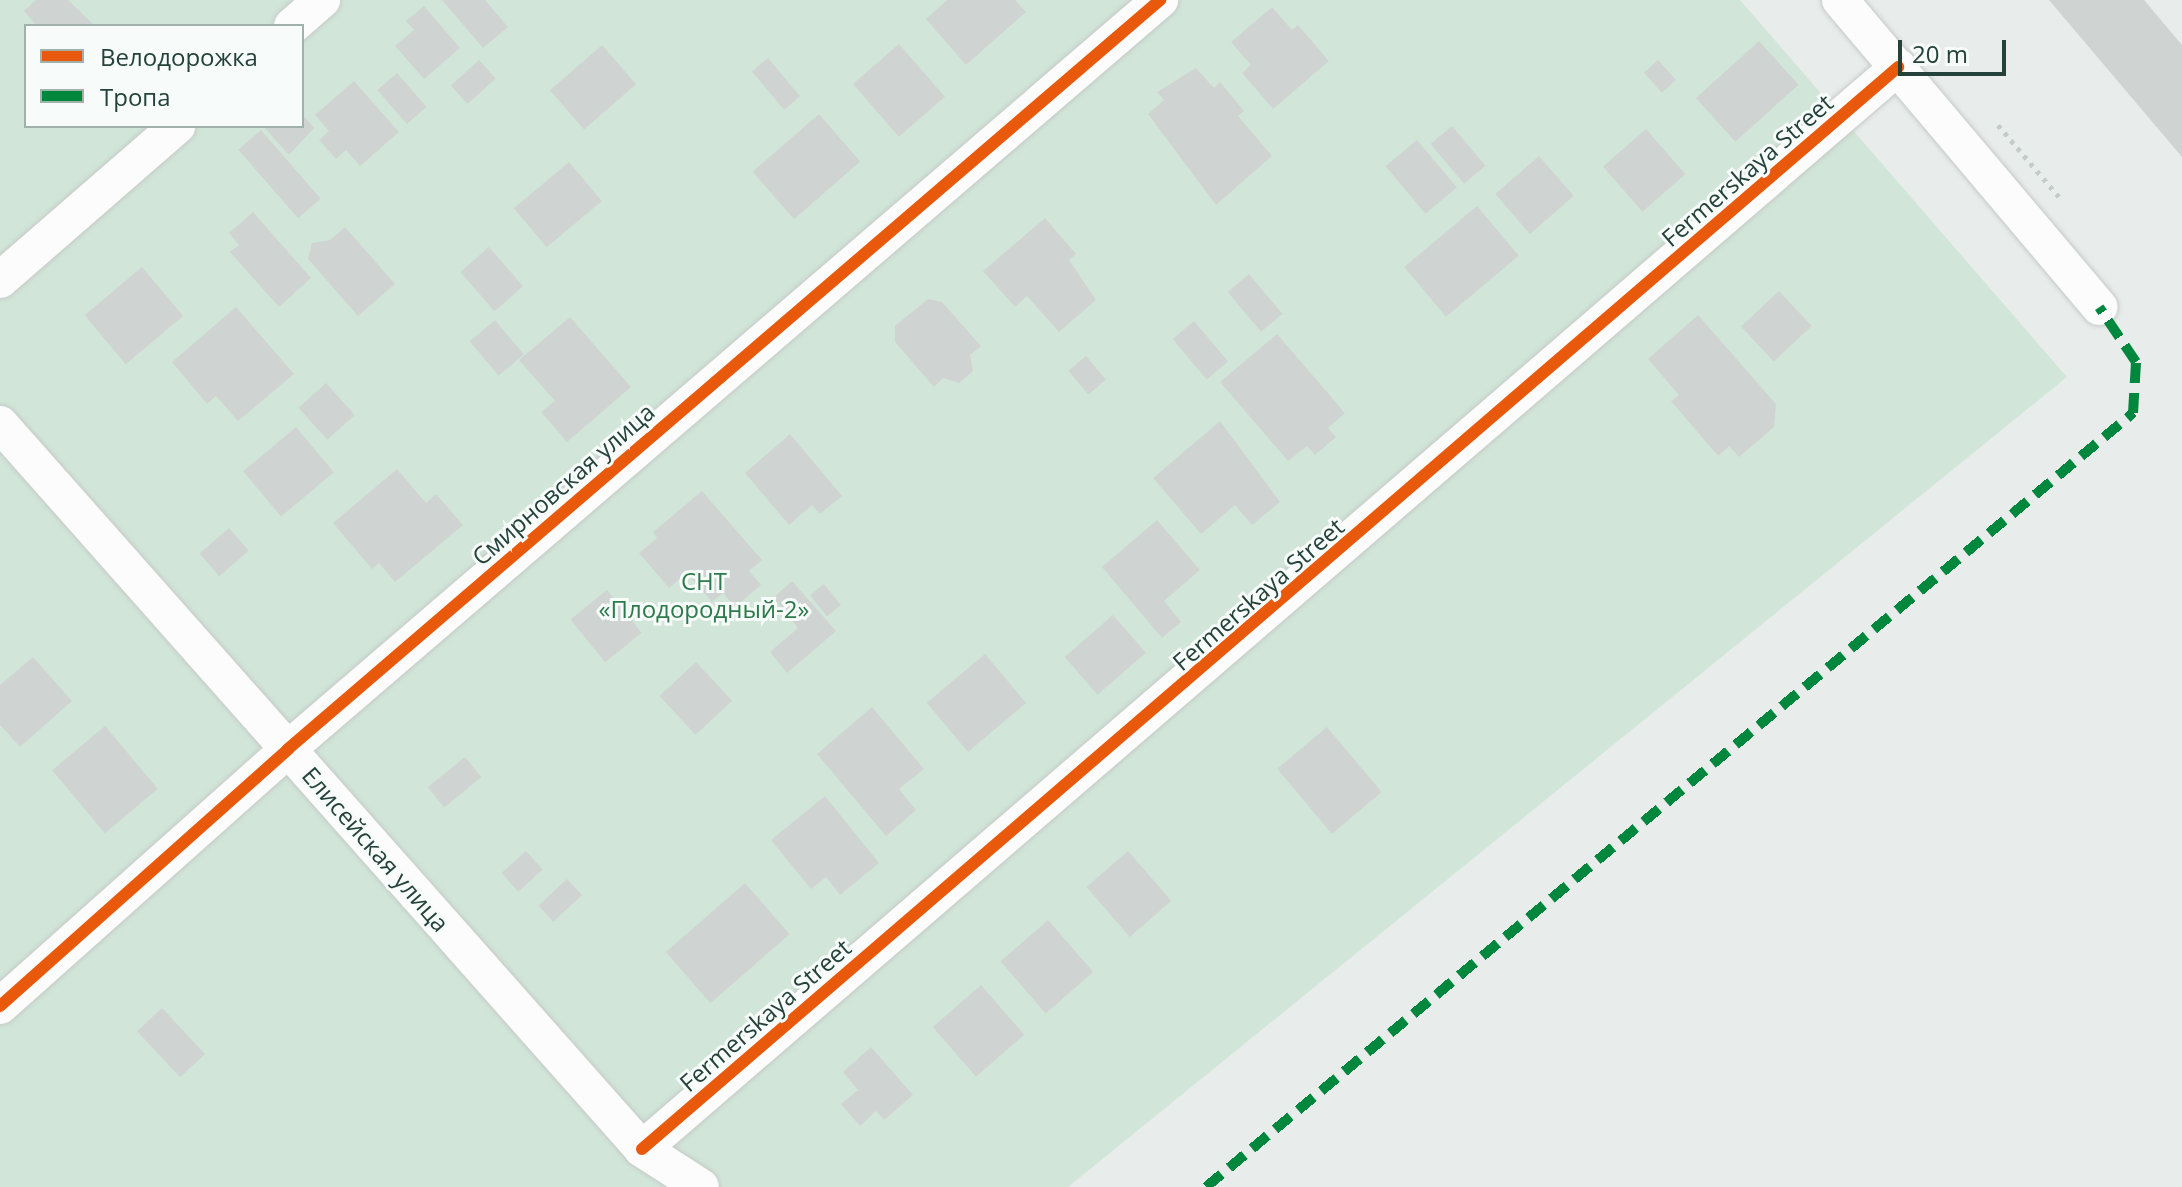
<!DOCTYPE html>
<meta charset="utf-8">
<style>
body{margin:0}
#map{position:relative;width:2182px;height:1187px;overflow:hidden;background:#e8edeb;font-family:"Open Sans",sans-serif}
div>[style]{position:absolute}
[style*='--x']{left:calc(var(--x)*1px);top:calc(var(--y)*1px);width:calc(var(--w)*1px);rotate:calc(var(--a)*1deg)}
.green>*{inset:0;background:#d1e6d8}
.building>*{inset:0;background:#cfd4d2;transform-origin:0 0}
.path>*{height:5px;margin-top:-2.5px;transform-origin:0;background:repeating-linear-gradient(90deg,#c3ccca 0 4px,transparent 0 10px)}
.roads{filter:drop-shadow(0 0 2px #c5cac8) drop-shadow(0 0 2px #c5cac8)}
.street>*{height:36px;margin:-18px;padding:0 18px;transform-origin:18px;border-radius:18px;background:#fcfcfc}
.quiet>*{height:10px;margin-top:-5px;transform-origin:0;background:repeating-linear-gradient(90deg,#00873e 0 20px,transparent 0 30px)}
.cycleway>*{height:12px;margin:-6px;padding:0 6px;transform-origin:6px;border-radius:6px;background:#e8590c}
span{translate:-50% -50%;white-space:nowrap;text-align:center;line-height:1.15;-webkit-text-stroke:6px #f7fbf9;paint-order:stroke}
.street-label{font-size:24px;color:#24423a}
.park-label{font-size:24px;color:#2d7a4b}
.legend{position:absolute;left:24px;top:24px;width:280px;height:104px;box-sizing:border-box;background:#f7fbf9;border:2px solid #a3b1ad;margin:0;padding:10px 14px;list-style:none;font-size:24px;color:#24423a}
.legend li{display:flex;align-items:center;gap:16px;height:40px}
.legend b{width:40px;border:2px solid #a3b1ad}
.scale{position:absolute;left:1898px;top:40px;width:108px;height:36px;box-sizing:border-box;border:4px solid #24423a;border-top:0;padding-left:10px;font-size:24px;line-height:28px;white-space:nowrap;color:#24423a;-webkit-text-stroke:6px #f7fbf9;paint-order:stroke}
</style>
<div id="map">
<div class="green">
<div style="clip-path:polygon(evenodd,0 0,1740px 0,2067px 377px,1068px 1187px,0 1187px,0 0,26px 26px,302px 26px,302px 126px,26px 126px,26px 26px)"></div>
</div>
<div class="building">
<div style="clip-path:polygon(36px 0,68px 0,95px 26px,37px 26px,24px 11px)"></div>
<div style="clip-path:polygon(442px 0,485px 0,508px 27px,483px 48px)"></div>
<div style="clip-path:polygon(947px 0,1015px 0,1026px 12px,966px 65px,926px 19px)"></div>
<div style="clip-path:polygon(2049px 0,2144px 0,2182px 45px,2182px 157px)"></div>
<div style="clip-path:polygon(424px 6px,460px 48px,424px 79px,395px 46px,414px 30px,406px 21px)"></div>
<div style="clip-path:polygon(1272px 7px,1292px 30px,1298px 25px,1329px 61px,1273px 109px,1242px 73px,1251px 65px,1231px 42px)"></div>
<div style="left:1759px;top:41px;width:59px;height:85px;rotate:48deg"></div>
<div style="left:899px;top:44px;width:70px;height:61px;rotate:49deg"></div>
<div style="left:602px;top:45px;width:52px;height:69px;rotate:49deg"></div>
<div style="left:768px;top:58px;width:50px;height:21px;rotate:50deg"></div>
<div style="left:479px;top:60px;width:25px;height:38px;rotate:48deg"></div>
<div style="left:1658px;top:60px;width:27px;height:19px;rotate:48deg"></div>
<div style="clip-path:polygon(1196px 68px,1214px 88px,1220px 82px,1244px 111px,1238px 116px,1272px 156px,1216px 205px,1148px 114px,1164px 100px,1157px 92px)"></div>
<div style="left:397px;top:73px;width:45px;height:26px;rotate:49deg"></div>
<div style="clip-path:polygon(354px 81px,399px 132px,360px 166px,346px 150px,336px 159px,319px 140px,329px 131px,315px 115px)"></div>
<div style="clip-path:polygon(302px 114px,314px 128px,289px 155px,263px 126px,302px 126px)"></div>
<div style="left:819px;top:114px;width:63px;height:88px;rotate:49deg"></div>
<div style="left:1452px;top:126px;width:52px;height:28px;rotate:50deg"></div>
<div style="left:1646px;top:129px;width:60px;height:57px;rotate:49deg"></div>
<div style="left:261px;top:130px;width:91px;height:30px;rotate:49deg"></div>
<div style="left:1417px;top:140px;width:62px;height:41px;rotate:50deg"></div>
<div style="left:1539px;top:156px;width:53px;height:58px;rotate:49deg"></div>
<div style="left:569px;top:162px;width:51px;height:72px;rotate:50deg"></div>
<div style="left:1477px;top:206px;width:65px;height:95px;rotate:50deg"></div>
<div style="clip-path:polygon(253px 212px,311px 278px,279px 307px,230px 252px,239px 245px,229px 233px)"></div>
<div style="clip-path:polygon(1045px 218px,1076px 254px,1069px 260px,1096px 300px,1059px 332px,1027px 296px,1015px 307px,983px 271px)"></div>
<div style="clip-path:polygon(345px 227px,395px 284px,358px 316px,308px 259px,312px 243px,330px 240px)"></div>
<div style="left:489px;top:247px;width:52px;height:38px;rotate:49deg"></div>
<div style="left:142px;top:267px;width:64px;height:75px;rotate:50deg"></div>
<div style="left:1249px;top:274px;width:52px;height:28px;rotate:50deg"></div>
<div style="left:1779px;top:291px;width:48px;height:52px;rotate:47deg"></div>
<div style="clip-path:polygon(928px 299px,942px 302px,981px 346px,970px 355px,973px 371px,959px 383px,943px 378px,934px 387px,895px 342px,895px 326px)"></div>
<div style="clip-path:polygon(236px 307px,294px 374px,238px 421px,216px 396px,207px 404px,172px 362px)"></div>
<div style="clip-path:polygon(1698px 315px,1776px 404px,1774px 427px,1739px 457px,1729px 446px,1718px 456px,1671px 401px,1679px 395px,1648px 359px)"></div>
<div style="clip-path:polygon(570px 317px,631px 387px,567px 442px,541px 412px,555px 401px,519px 360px)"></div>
<div style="left:495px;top:320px;width:45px;height:33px;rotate:50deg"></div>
<div style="left:1194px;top:321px;width:53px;height:28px;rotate:50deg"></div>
<div style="clip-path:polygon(1277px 334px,1345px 413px,1328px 428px,1336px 437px,1315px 455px,1307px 446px,1288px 461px,1220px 382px)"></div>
<div style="left:1086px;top:356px;width:31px;height:23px;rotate:50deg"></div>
<div style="left:326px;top:383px;width:43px;height:37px;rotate:48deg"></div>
<div style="clip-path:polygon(1220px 421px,1280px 502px,1252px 525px,1235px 505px,1201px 534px,1153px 478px)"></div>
<div style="left:296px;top:427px;width:59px;height:69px;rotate:50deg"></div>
<div style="clip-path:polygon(790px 434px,842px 496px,820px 514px,812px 505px,789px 525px,745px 473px)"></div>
<div style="clip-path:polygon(397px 469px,426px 503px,436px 494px,463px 525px,395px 582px,379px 563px,372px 569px,333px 523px)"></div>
<div style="clip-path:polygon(702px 491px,762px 560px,749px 571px,761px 585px,735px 607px,723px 593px,712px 602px,687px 573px,669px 588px,639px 553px,657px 538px,653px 532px)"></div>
<div style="clip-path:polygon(1157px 520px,1200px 570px,1164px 601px,1181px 622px,1162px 638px,1102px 567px)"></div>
<div style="left:229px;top:528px;width:30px;height:39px;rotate:49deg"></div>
<div style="clip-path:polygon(792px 581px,836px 631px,787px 673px,770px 652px,798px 628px,773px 598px)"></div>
<div style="left:824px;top:584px;width:27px;height:18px;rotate:51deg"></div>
<div style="left:607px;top:590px;width:55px;height:47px;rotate:51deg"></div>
<div style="left:1113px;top:615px;width:50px;height:64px;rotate:49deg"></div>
<div style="left:985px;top:654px;width:64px;height:76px;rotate:50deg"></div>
<div style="clip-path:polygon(33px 657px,72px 701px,20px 747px,0 725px,0 685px)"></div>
<div style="left:696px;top:662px;width:53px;height:50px;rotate:47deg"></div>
<div style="clip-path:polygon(872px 707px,924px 769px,899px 789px,916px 810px,886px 836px,817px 754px)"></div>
<div style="left:105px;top:726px;width:82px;height:69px;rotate:50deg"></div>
<div style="left:1327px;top:727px;width:85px;height:65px;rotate:50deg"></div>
<div style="left:465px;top:757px;width:26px;height:48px;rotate:51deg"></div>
<div style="clip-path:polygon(825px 796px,879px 863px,840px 895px,826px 877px,811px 889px,771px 840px)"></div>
<div style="left:526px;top:851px;width:25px;height:33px;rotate:48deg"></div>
<div style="left:1128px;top:851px;width:66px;height:55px;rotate:49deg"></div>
<div style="left:567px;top:879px;width:22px;height:39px;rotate:47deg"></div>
<div style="left:745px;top:883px;width:68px;height:105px;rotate:49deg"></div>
<div style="left:1048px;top:920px;width:69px;height:63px;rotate:49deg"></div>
<div style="left:981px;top:985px;width:66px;height:64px;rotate:49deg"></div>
<div style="left:162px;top:1008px;width:63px;height:34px;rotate:47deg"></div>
<div style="clip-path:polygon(871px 1047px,913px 1095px,884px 1120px,876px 1111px,860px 1126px,841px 1104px,858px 1090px,843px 1072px)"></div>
</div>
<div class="path">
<div style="--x:1998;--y:125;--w:94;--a:49.7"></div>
</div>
<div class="roads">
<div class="street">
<div style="--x:1840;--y:0;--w:402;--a:49.8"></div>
<div style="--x:292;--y:26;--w:40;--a:-41"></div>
<div style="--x:0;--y:280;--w:235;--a:-41"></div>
<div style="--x:0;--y:424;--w:968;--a:48.47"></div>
<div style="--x:642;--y:1149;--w:70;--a:32.8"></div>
<div style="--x:0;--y:1006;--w:386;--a:-41.7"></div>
<div style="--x:288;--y:749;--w:1150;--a:-40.66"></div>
<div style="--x:642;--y:1149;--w:1658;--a:-40.74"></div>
</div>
</div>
<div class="quiet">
<div style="--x:1206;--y:1187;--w:1208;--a:-39.86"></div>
<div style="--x:2133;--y:413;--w:51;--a:-86.6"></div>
<div style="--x:2136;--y:362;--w:66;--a:-123.9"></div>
</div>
<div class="cycleway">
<div style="--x:0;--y:1006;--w:386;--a:-41.7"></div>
<div style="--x:288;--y:749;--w:1150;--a:-40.66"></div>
<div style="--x:642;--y:1149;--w:1658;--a:-40.74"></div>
</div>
<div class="street-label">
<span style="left:1747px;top:170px;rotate:-41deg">Fermerskaya Street</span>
<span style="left:563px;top:484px;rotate:-41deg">Смирновская улица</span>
<span style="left:1258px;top:594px;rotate:-41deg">Fermerskaya Street</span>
<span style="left:376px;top:849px;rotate:49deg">Елисейская улица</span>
<span style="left:765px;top:1015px;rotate:-41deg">Fermerskaya Street</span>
</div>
<div class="park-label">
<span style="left:704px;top:595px">СНТ<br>«Плодородный-2»</span>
</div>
<ul class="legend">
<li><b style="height:10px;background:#e8590c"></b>Велодорожка</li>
<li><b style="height:10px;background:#00873e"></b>Тропа</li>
</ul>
<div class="scale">20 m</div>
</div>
